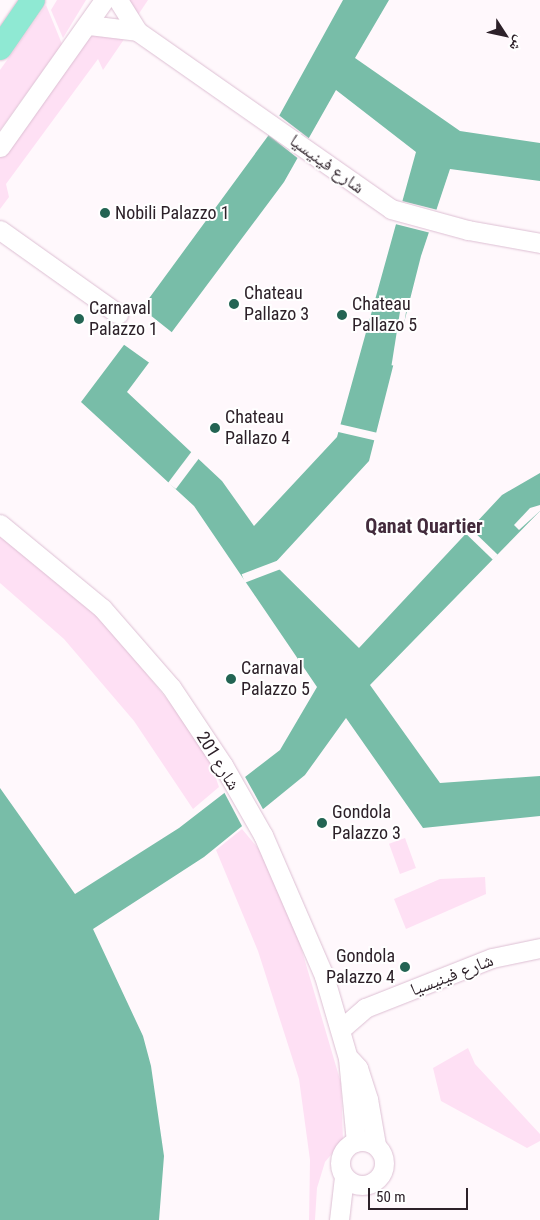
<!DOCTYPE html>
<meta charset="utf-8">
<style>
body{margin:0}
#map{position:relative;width:540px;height:1220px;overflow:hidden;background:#fff8fc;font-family:"Roboto Condensed","Noto Naskh Arabic",sans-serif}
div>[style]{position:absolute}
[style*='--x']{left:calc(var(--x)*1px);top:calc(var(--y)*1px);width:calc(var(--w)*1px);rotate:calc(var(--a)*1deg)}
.green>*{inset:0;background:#fee0f4;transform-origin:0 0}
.water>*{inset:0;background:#78bda8}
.pier>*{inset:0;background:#fff8fc;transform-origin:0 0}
.roads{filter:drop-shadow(0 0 1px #ddbfd3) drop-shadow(0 0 1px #ddbfd3)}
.minor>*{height:19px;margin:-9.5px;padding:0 9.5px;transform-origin:9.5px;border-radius:9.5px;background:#fff}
.minor>.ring{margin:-9.5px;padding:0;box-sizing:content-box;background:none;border:19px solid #fff;border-radius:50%}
.major>*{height:24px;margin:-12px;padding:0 12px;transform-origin:12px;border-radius:12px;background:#8fe9d3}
.dots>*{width:14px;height:14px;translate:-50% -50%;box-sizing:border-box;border:2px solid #fff;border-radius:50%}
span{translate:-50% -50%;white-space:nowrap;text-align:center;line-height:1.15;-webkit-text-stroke:4px #fff;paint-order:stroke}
.street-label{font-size:18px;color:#2d2129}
.poi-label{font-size:18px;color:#2d2129}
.left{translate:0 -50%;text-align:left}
.right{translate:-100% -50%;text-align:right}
.quarter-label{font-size:20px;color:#432b3c;font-weight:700}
.north{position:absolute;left:480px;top:10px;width:50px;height:50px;-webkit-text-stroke:4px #fff;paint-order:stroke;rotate:125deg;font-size:14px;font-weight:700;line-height:20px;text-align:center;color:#2d2129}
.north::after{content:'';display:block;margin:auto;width:18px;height:22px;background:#2d2129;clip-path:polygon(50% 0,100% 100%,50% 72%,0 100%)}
.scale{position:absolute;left:368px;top:1188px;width:100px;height:22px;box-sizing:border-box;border:2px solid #2d2129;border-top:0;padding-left:6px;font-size:15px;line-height:18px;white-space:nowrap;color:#2d2129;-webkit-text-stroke:4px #fff;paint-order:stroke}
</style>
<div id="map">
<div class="green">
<div style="clip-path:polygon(57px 0,86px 0,63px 38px,51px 10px)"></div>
<div style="clip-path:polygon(126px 0,148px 0,136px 18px)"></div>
<div style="clip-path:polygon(46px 5px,62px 44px,0 130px,0 70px)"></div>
<div style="clip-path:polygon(103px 31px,127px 35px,103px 70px,98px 59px,6px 184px,9px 197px,0 209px,0 153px,86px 39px)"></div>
<div style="clip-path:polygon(0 530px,102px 619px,175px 709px,211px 764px,219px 787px,193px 809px,134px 721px,64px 639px,0 583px)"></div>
<div style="clip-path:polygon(242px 829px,263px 854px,292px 917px,341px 1083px,343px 1140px,325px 1162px,317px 1188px,315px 1220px,309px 1220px,310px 1160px,299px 1079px,258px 951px,216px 850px)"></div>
<div style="left:405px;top:838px;width:32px;height:17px;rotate:70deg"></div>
<div style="clip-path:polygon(485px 877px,486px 894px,406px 929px,394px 899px,440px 879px)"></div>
<div style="clip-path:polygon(468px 1048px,475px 1064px,540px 1134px,540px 1141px,527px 1148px,441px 1101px,433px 1068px)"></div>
</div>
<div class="water">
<div style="clip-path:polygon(evenodd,343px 0,389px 0,355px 58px,460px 131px,540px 143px,540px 181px,450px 169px,421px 256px,369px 461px,274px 564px,359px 648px,502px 495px,540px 473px,540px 511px,370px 685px,440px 783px,540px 776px,540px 816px,423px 828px,346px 718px,305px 775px,204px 857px,93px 929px,143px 1036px,151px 1066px,164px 1156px,159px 1220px,0 1220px,0 788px,75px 894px,179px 828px,280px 750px,317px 687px,194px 506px,81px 402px,148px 313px,142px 308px,268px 136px,343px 0,336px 90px,416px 152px,337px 437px,254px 526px,222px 481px,127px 392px,284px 182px,336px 90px)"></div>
</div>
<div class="pier">
<div style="clip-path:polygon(276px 113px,311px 140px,300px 160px,266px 133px)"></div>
<div style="left:398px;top:200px;width:42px;height:24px;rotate:14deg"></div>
<div style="left:402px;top:299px;width:6px;height:67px;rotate:9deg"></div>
<div style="clip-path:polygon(140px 307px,174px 334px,151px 364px,123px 344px,145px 313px)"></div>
<div style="left:339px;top:424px;width:40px;height:8px;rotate:13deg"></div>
<div style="left:192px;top:451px;width:10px;height:40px;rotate:37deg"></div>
<div style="clip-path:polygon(540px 505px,540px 511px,519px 530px,514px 525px,530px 508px)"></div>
<div style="left:469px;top:527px;width:40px;height:7px;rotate:44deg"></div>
<div style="left:279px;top:560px;width:9px;height:40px;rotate:69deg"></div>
<div style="clip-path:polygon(244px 775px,264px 811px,243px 828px,224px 792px)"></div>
</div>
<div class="roads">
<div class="minor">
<div style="--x:118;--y:0;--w:36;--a:58"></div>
<div style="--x:89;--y:25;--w:48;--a:7.1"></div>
<div style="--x:137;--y:31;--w:310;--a:35"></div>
<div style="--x:391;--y:209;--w:80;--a:15.3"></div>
<div style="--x:468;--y:230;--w:73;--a:10.2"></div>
<div style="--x:0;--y:147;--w:180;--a:-54.7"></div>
<div style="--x:0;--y:230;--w:145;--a:35.4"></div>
<div style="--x:0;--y:524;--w:132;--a:39.5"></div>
<div style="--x:102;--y:608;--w:105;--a:48.9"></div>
<div style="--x:171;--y:687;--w:94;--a:56.3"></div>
<div style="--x:223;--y:765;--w:81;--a:60.3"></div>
<div style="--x:263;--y:835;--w:154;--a:66.6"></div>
<div style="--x:324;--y:976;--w:85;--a:73.7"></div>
<div style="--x:348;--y:1058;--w:84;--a:84.6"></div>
<div style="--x:341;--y:1029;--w:32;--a:-41"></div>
<div style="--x:365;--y:1008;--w:136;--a:-21.5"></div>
<div style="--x:492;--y:958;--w:49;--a:-11.8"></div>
<div style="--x:350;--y:1059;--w:12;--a:48"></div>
<div style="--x:358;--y:1068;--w:33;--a:72"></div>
<div style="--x:368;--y:1099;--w:47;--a:80.1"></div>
<div class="ring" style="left:340px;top:1141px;width:25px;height:25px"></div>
<div style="--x:339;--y:1220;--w:43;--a:-83.4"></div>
</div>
<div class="major">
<div style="--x:0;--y:48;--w:58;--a:-55.5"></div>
</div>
</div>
<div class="dots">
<div style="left:105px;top:213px;background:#236453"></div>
<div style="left:234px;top:304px;background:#236453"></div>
<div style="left:342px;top:315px;background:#236453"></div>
<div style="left:79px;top:319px;background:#236453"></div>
<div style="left:215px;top:428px;background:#236453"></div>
<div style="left:231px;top:679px;background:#236453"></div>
<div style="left:322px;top:823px;background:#236453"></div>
<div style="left:405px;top:967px;background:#236453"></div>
</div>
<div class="street-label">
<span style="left:327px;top:164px;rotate:36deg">شارع فينيسيا</span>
<span style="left:218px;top:761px;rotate:58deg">شارع 201</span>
<span style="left:452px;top:975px;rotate:-21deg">شارع فينيسيا</span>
</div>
<div class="poi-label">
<span class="left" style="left:115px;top:213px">Nobili Palazzo 1</span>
<span class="left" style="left:244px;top:304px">Chateau<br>Pallazo 3</span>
<span class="left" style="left:352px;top:315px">Chateau<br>Pallazo 5</span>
<span class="left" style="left:89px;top:319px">Carnaval<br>Palazzo 1</span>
<span class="left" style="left:225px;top:428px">Chateau<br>Pallazo 4</span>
<span class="left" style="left:241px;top:679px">Carnaval<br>Palazzo 5</span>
<span class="left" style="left:332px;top:823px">Gondola<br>Palazzo 3</span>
<span class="right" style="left:395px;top:967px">Gondola<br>Palazzo 4</span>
</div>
<div class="quarter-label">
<span style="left:424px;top:526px">Qanat Quartier</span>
</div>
<div class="north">ش</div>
<div class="scale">50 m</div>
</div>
